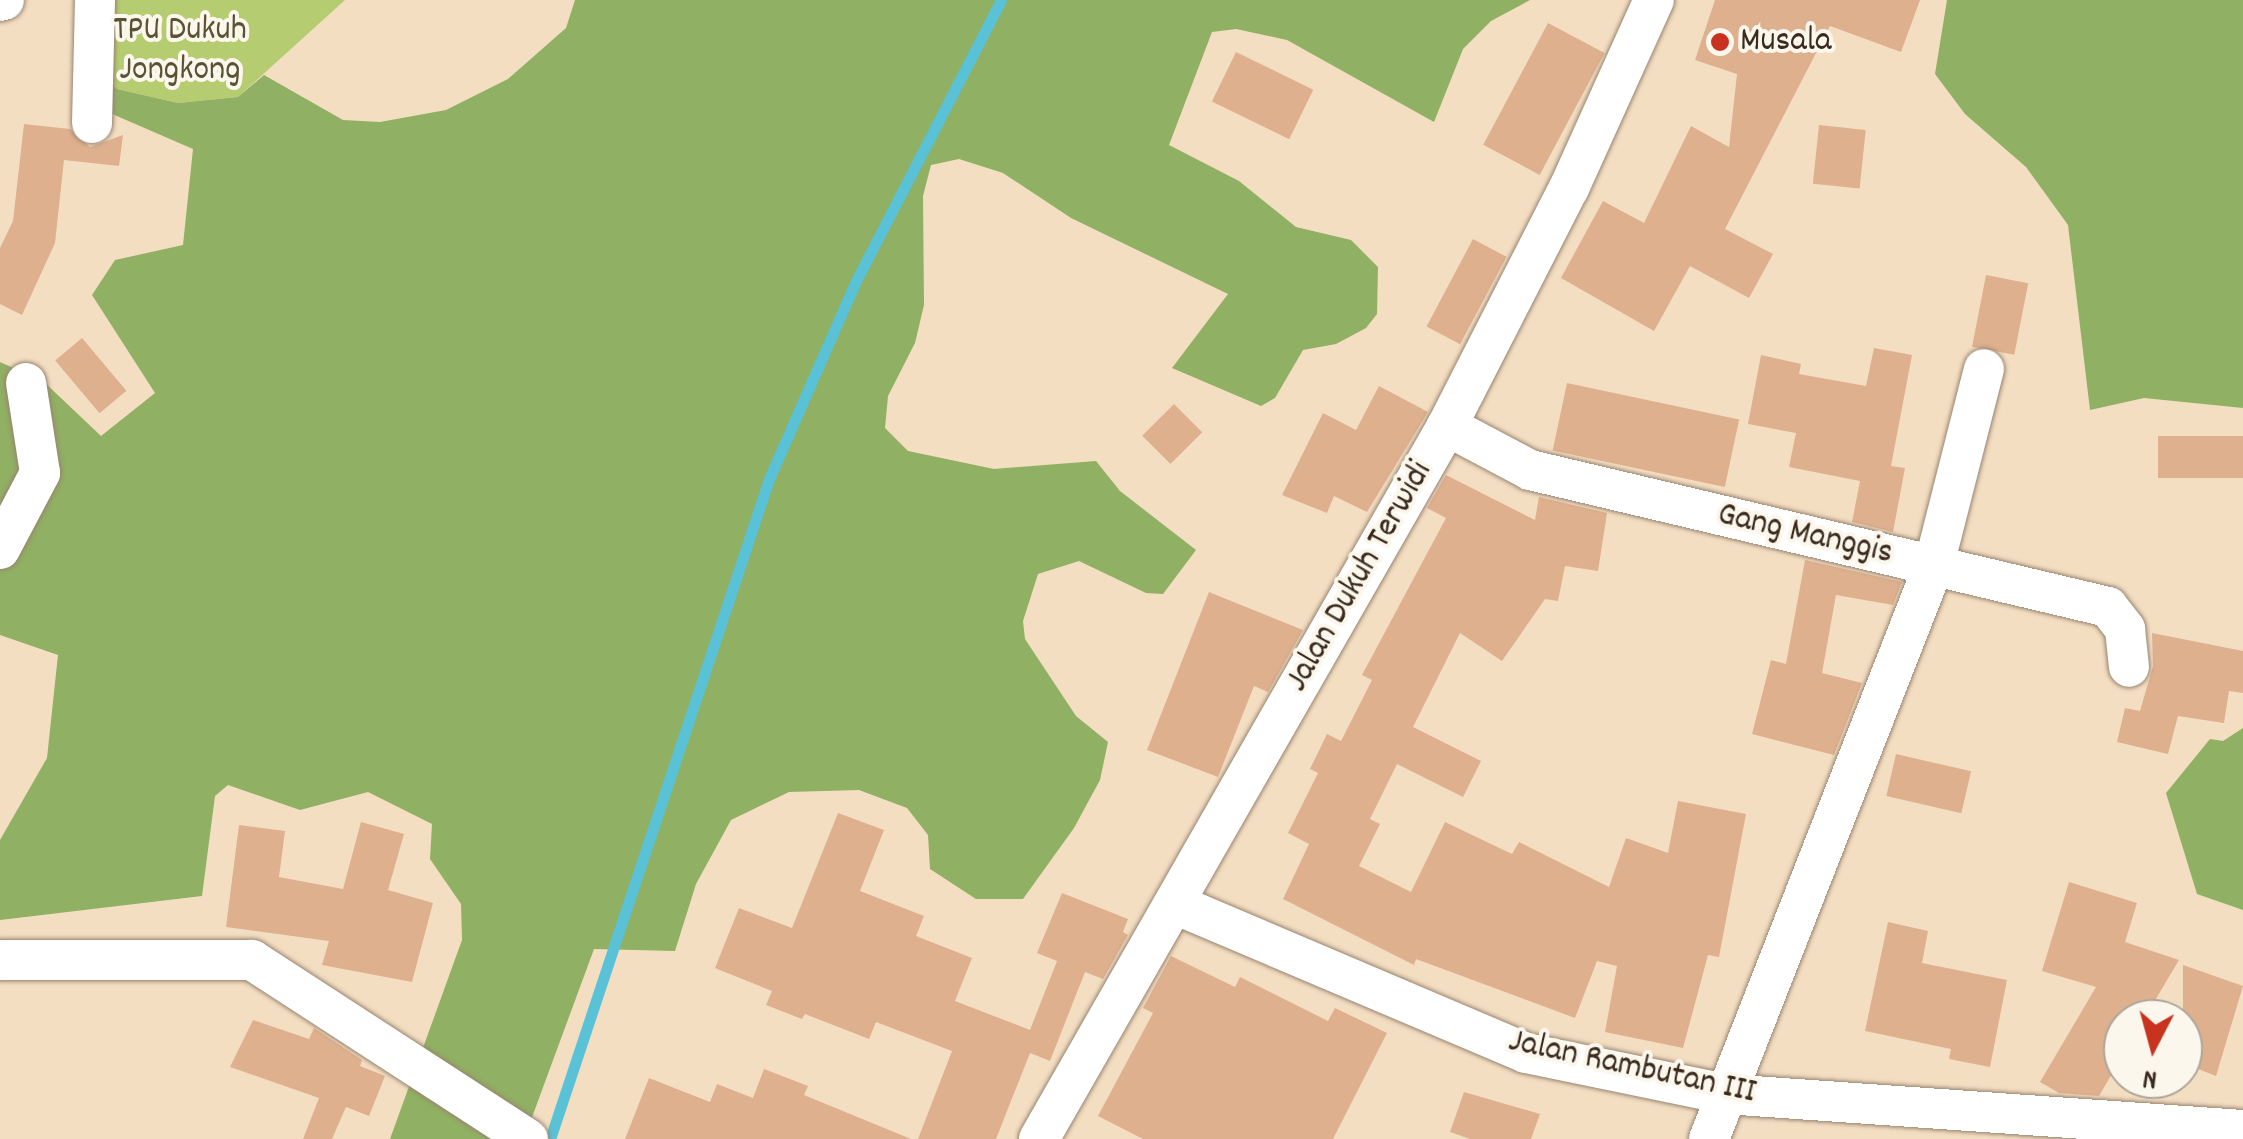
<!DOCTYPE html>
<style>
body{margin:0}
#map{position:relative;width:2243px;height:1139px;overflow:hidden;background:#f4dec2;font-family:Dekko,sans-serif}
div>[style]{position:absolute}
[style*='--x']{left:calc(var(--x)*1px);top:calc(var(--y)*1px);width:calc(var(--w)*1px);rotate:calc(var(--a)*1deg)}
.green>*{inset:0;background:#b6cc71}
.forest>*{inset:0;background:#90b063}
.stream>*{height:11px;margin:-5.5px;padding:0 5.5px;transform-origin:5.5px;border-radius:5.5px;background:#5ac2d6}
.building>*{inset:0;background:#deb08e;transform-origin:0 0}
.roads{filter:drop-shadow(0 0 2px #988470) drop-shadow(0 0 2px #988470)}
.street>*{height:40px;margin:-20px;padding:0 20px;transform-origin:20px;border-radius:20px;background:#fff}
.dots>*{width:28px;height:28px;translate:-50% -50%;box-sizing:border-box;border:5px solid #fbf7ec;border-radius:50%}
span{translate:-50% -50%;white-space:nowrap;text-align:center;line-height:1.15;-webkit-text-stroke:8px #fbf7ec;paint-order:stroke}
.park-label{font-size:35px;color:#5a5233}
.poi-label{font-size:35px;color:#3b2a1e}
.left{translate:0 -50%;text-align:left}
.street-label{font-size:35px;color:#3b2a1e}
.north{position:absolute;left:2103px;top:999px;width:100px;height:100px;box-sizing:border-box;background:#fbf7ec;border:2px solid #aea59a;border-radius:50%;rotate:186deg;font-size:28px;font-weight:700;line-height:40px;text-align:center;color:#3b2a1e}
.north::after{content:'';display:block;margin:auto;width:35px;height:45px;background:#c8321e;clip-path:polygon(50% 0,100% 100%,50% 72%,0 100%)}
</style>
<div id="map">
<div class="green">
<div style="clip-path:polygon(79px 0,345px 0,238px 97px,178px 103px,117px 89px,86px 61px)"></div>
</div>
<div class="forest">
<div style="clip-path:polygon(575px 0,1530px 0,1491px 21px,1463px 49px,1434px 122px,1287px 40px,1236px 29px,1212px 32px,1169px 145px,1239px 181px,1296px 227px,1351px 240px,1378px 267px,1377px 314px,1366px 328px,1336px 344px,1303px 350px,1275px 398px,1261px 406px,1172px 368px,1228px 294px,1071px 218px,1003px 173px,959px 159px,931px 165px,923px 196px,924px 305px,915px 343px,888px 396px,885px 428px,908px 451px,994px 469px,1096px 461px,1120px 491px,1196px 550px,1163px 594px,1146px 593px,1079px 561px,1038px 574px,1023px 621px,1025px 639px,1076px 716px,1108px 742px,1100px 780px,1074px 828px,1023px 899px,976px 899px,930px 869px,928px 835px,907px 808px,859px 790px,789px 792px,731px 820px,696px 884px,675px 951px,594px 949px,524px 1139px,390px 1139px,462px 940px,461px 904px,430px 859px,432px 824px,368px 792px,300px 810px,228px 785px,215px 796px,202px 896px,0 920px,0 840px,47px 758px,58px 655px,0 635px,0 362px,43px 381px,101px 436px,155px 393px,92px 295px,115px 260px,183px 245px,193px 149px,103px 110px,104px 78px,117px 89px,178px 103px,238px 97px,264px 75px,343px 120px,380px 122px,446px 110px,508px 79px,566px 28px)"></div>
<div style="clip-path:polygon(1947px 0,2243px 0,2243px 408px,2144px 398px,2090px 410px,2068px 225px,2026px 167px,1965px 114px,1935px 74px)"></div>
<div style="clip-path:polygon(2243px 728px,2243px 910px,2197px 894px,2166px 793px,2210px 739px,2223px 741px)"></div>
</div>
<div class="stream">
<div style="--x:550;--y:1139;--w:695;--a:-71.64"></div>
<div style="--x:769;--y:479;--w:216;--a:-66.3"></div>
<div style="--x:856;--y:281;--w:316;--a:-62.7"></div>
</div>
<div class="building">
<div style="clip-path:polygon(1715px 0,1920px 0,1901px 52px,1830px 26px,1725px 229px,1773px 254px,1749px 298px,1690px 266px,1654px 331px,1561px 278px,1603px 201px,1644px 223px,1691px 126px,1729px 147px,1737px 74px,1695px 60px)"></div>
<div style="left:1548px;top:23px;width:64px;height:138px;rotate:28deg"></div>
<div style="left:1236px;top:52px;width:86px;height:55px;rotate:26deg"></div>
<div style="clip-path:polygon(24px 124px,70px 129px,90px 147px,123px 135px,119px 166px,64px 160px,55px 243px,22px 315px,0 304px,0 248px,13px 221px)"></div>
<div style="left:1819px;top:125px;width:47px;height:59px;rotate:6deg"></div>
<div style="left:1473px;top:239px;width:38px;height:99px;rotate:28deg"></div>
<div style="left:1986px;top:275px;width:43px;height:73px;rotate:11deg"></div>
<div style="left:82px;top:338px;width:69px;height:35px;rotate:50deg"></div>
<div style="clip-path:polygon(1874px 348px,1912px 355px,1891px 466px,1905px 468px,1893px 532px,1852px 522px,1860px 481px,1789px 467px,1796px 433px,1748px 424px,1761px 355px,1801px 364px,1799px 374px,1866px 386px)"></div>
<div style="left:1567px;top:383px;width:176px;height:69px;rotate:12deg"></div>
<div style="clip-path:polygon(1379px 386px,1428px 412px,1367px 512px,1334px 496px,1327px 513px,1282px 495px,1323px 413px,1356px 430px)"></div>
<div style="left:1174px;top:404px;width:40px;height:45px;rotate:45deg"></div>
<div style="left:2243px;top:436px;width:42px;height:85px;rotate:90deg"></div>
<div style="clip-path:polygon(1446px 475px,1535px 520px,1539px 497px,1607px 513px,1598px 571px,1565px 566px,1558px 601px,1545px 599px,1502px 661px,1460px 633px,1413px 727px,1481px 761px,1463px 797px,1397px 764px,1370px 819px,1380px 824px,1359px 866px,1411px 892px,1445px 822px,1512px 854px,1519px 842px,1609px 887px,1626px 838px,1668px 853px,1678px 801px,1746px 814px,1719px 957px,1708px 955px,1683px 1048px,1605px 1032px,1617px 966px,1597px 961px,1575px 1018px,1416px 959px,1414px 965px,1283px 899px,1309px 844px,1288px 833px,1318px 773px,1310px 769px,1327px 734px,1341px 741px,1372px 680px,1362px 675px,1446px 518px,1427px 508px)"></div>
<div style="clip-path:polygon(1805px 560px,1902px 582px,1893px 605px,1836px 595px,1822px 673px,1862px 683px,1834px 755px,1752px 734px,1771px 660px,1786px 664px)"></div>
<div style="clip-path:polygon(1209px 592px,1303px 630px,1268px 692px,1254px 686px,1218px 777px,1147px 750px)"></div>
<div style="clip-path:polygon(2152px 633px,2243px 651px,2243px 693px,2229px 691px,2224px 723px,2178px 716px,2168px 754px,2117px 742px,2125px 708px,2140px 711px,2153px 666px)"></div>
<div style="left:1896px;top:754px;width:77px;height:43px;rotate:13deg"></div>
<div style="clip-path:polygon(838px 813px,884px 830px,860px 891px,924px 916px,916px 936px,972px 958px,955px 1001px,1030px 1030px,1057px 961px,1037px 953px,1062px 893px,1128px 919px,1123px 932px,1128px 935px,1103px 979px,1085px 972px,1050px 1061px,1030px 1053px,996px 1139px,918px 1139px,952px 1051px,876px 1022px,869px 1039px,805px 1014px,802px 1019px,766px 1005px,772px 991px,715px 968px,739px 908px,792px 928px)"></div>
<div style="clip-path:polygon(361px 822px,404px 834px,388px 890px,433px 903px,412px 982px,322px 965px,329px 941px,226px 927px,239px 825px,285px 831px,279px 877px,343px 889px)"></div>
<div style="clip-path:polygon(2069px 882px,2137px 903px,2125px 942px,2179px 960px,2144px 1019px,2123px 1019px,2123px 1055px,2099px 1096px,2059px 1093px,2040px 1082px,2096px 987px,2042px 971px)"></div>
<div style="clip-path:polygon(1888px 922px,1928px 931px,1922px 963px,2007px 980px,1990px 1067px,1949px 1059px,1951px 1049px,1865px 1031px)"></div>
<div style="clip-path:polygon(1171px 956px,1235px 987px,1240px 977px,1328px 1021px,1335px 1008px,1387px 1033px,1333px 1139px,1143px 1139px,1098px 1116px,1153px 1013px,1143px 1008px)"></div>
<div style="clip-path:polygon(2183px 965px,2243px 986px,2216px 1076px,2183px 1063px)"></div>
<div style="clip-path:polygon(253px 1020px,309px 1039px,314px 1028px,362px 1060px,360px 1066px,385px 1076px,369px 1116px,346px 1107px,332px 1139px,303px 1139px,319px 1098px,230px 1067px)"></div>
<div style="clip-path:polygon(764px 1069px,808px 1086px,804px 1095px,911px 1139px,625px 1139px,649px 1078px,710px 1102px,717px 1084px,753px 1098px)"></div>
<div style="clip-path:polygon(1464px 1092px,1540px 1114px,1531px 1139px,1470px 1139px,1450px 1132px)"></div>
</div>
<div class="roads">
<div class="street">
<div style="--x:0;--y:1;--w:4;--a:-14"></div>
<div style="--x:92;--y:123;--w:123;--a:-88.6"></div>
<div style="--x:1447;--y:426;--w:94;--a:27.9"></div>
<div style="--x:1530;--y:470;--w:594;--a:13.33"></div>
<div style="--x:2108;--y:607;--w:28;--a:52"></div>
<div style="--x:2125;--y:629;--w:38;--a:84"></div>
<div style="--x:0;--y:549;--w:86;--a:-62.2"></div>
<div style="--x:40;--y:473;--w:91;--a:-98.8"></div>
<div style="--x:1175;--y:904;--w:381;--a:23"></div>
<div style="--x:1526;--y:1053;--w:203;--a:11.6"></div>
<div style="--x:1725;--y:1094;--w:519;--a:3.98"></div>
<div style="--x:0;--y:960;--w:252;--a:0"></div>
<div style="--x:252;--y:960;--w:329;--a:33"></div>
<div style="--x:1039;--y:1139;--w:821;--a:-60.22"></div>
<div style="--x:1447;--y:426;--w:267;--a:-62.9"></div>
<div style="--x:1569;--y:188;--w:206;--a:-65.7"></div>
<div style="--x:1709;--y:1139;--w:617;--a:-68.6"></div>
<div style="--x:1934;--y:565;--w:202;--a:-75.7"></div>
</div>
</div>
<div class="dots">
<div style="left:1720px;top:42px;background:#c8321e"></div>
</div>
<div class="park-label">
<span style="left:180px;top:51px">TPU Dukuh<br>Jongkong</span>
</div>
<div class="poi-label">
<span class="left" style="left:1740px;top:42px">Musala</span>
</div>
<div class="street-label">
<span style="left:1805px;top:535px;rotate:13deg">Gang Manggis</span>
<span style="left:1360px;top:577px;rotate:-60deg">Jalan Dukuh Terwidi</span>
<span style="left:1632px;top:1068px;rotate:12deg">Jalan Rambutan III</span>
</div>
<div class="north">N</div>
</div>
